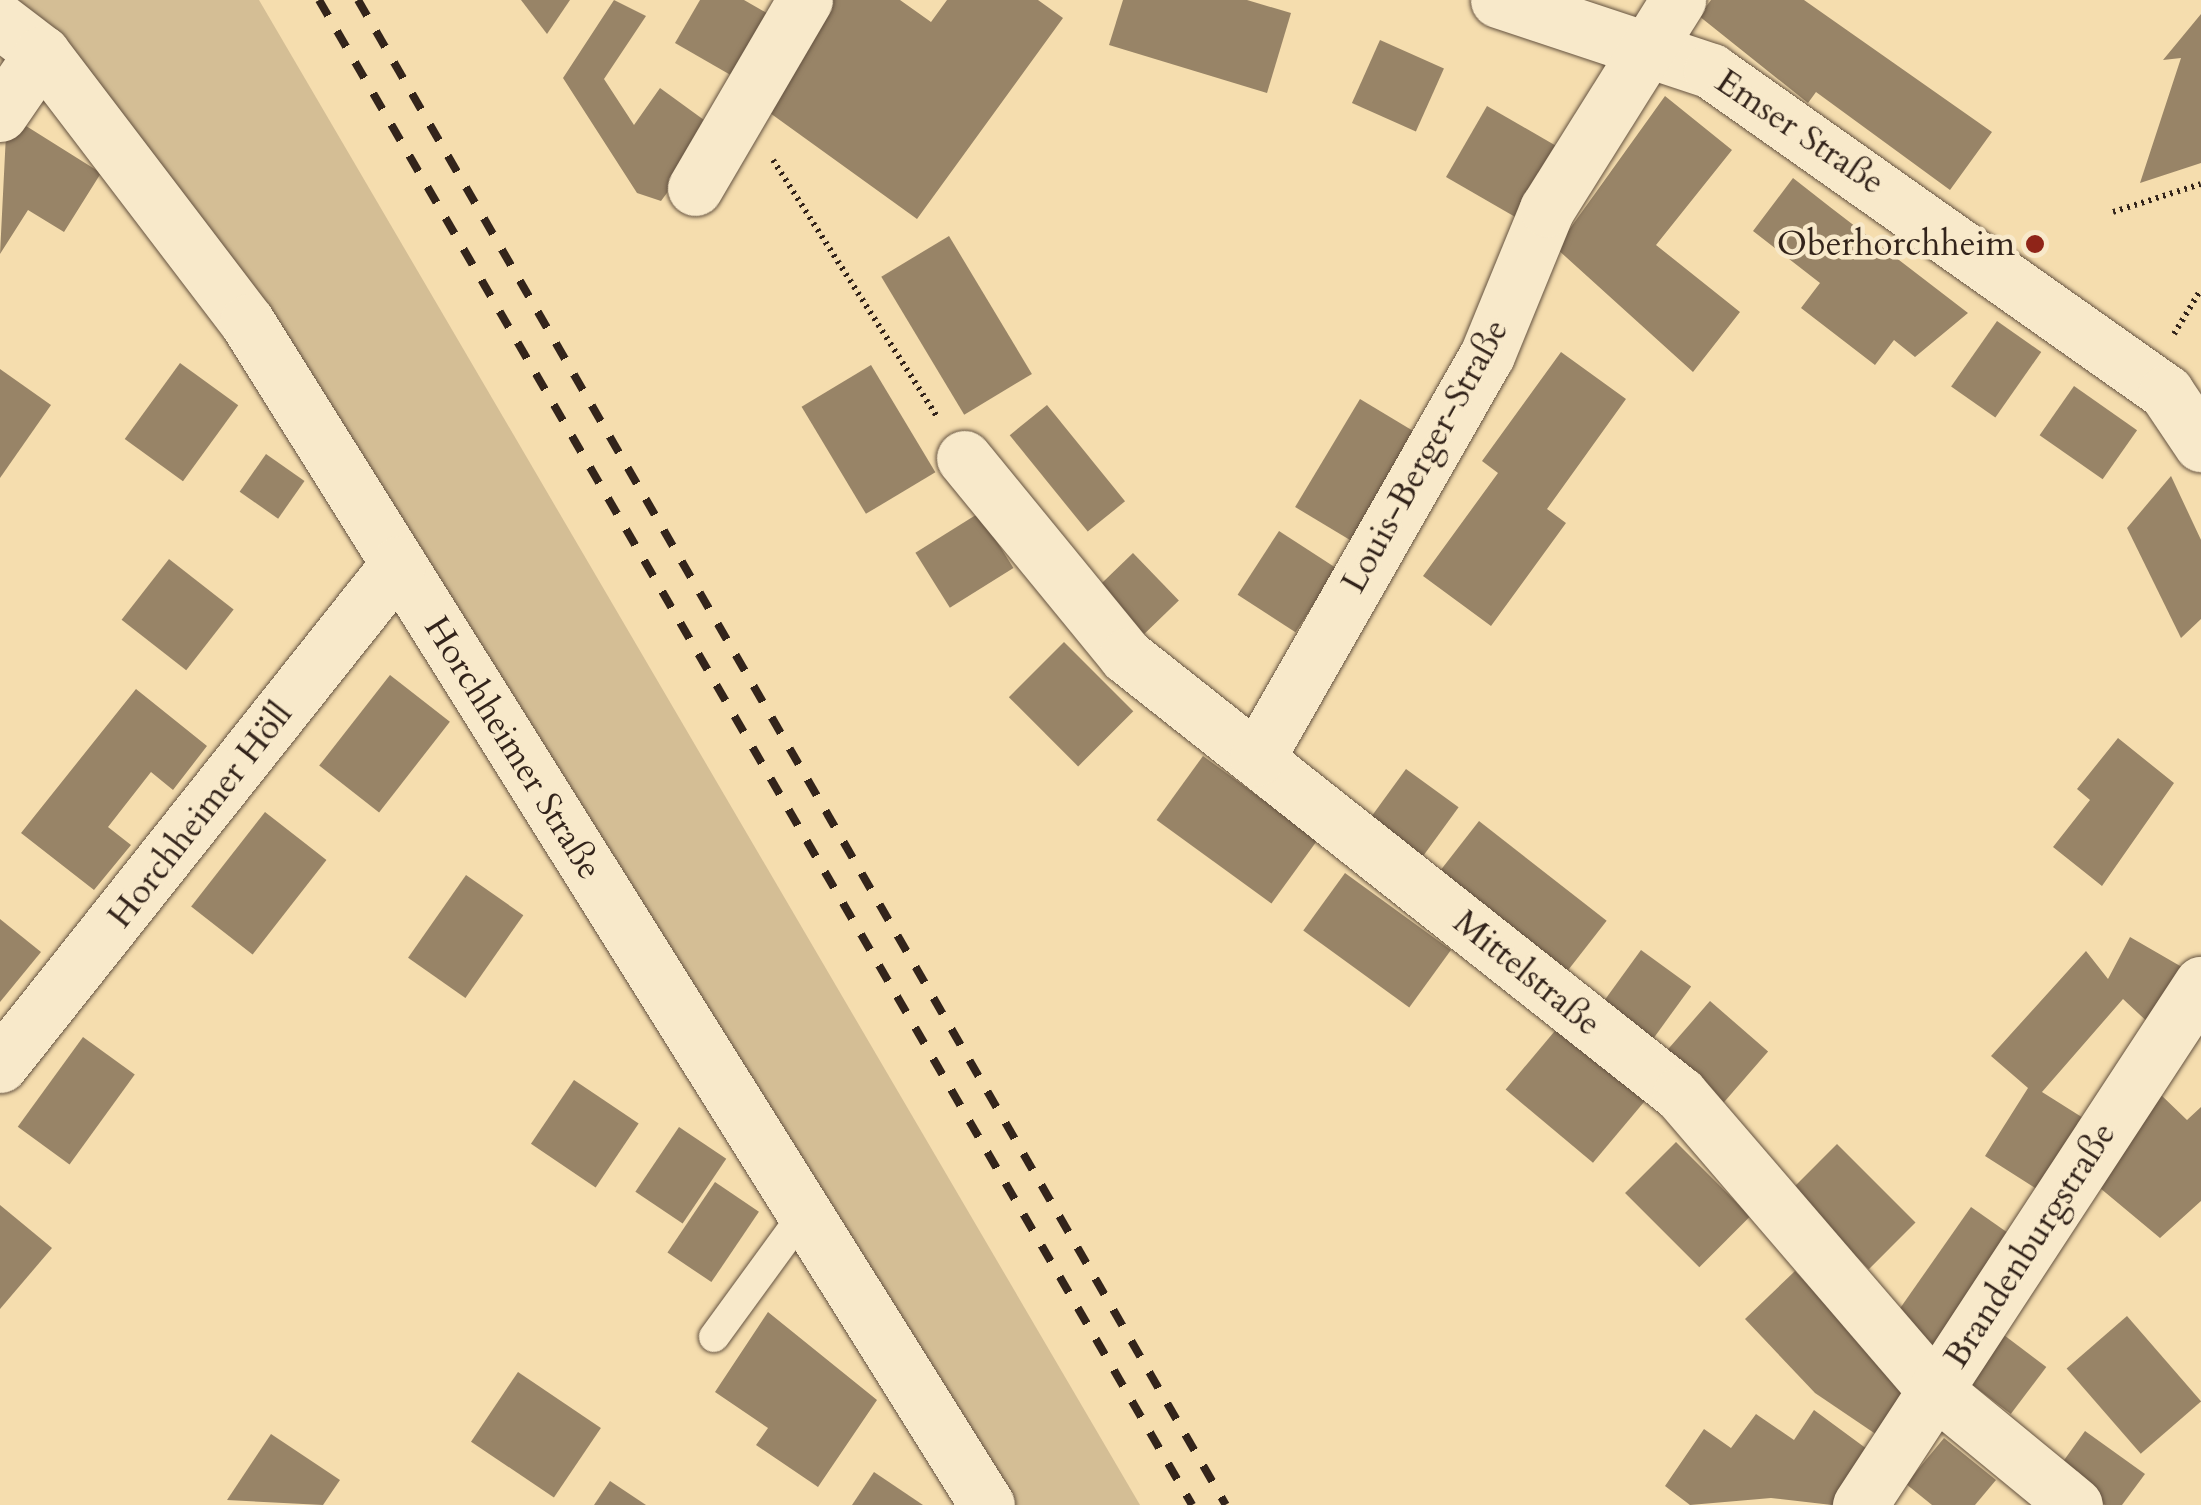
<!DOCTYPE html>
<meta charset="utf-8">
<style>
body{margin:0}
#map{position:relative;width:2201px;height:1505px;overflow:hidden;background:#f5ddae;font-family:Cardo,serif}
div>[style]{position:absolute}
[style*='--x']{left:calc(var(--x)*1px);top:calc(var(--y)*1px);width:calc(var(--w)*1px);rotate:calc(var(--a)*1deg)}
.green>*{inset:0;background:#d4be95}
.building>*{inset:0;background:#988467;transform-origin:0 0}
.path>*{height:6px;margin-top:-3px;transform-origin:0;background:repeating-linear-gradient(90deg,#33241b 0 2.5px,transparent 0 7.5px)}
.roads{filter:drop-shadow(0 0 2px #645240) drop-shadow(0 0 2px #645240)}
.lane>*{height:30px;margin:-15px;padding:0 15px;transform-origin:15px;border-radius:15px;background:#f8e9ca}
.street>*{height:55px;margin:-27.5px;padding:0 27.5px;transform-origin:27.5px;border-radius:27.5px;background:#f8e9ca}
.rail>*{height:8px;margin-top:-4px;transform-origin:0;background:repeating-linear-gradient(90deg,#33241b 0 18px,transparent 0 36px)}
.dots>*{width:28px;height:28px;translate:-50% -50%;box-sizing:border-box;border:5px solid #f8e9ca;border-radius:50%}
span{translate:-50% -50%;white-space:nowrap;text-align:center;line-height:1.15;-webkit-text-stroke:9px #f8e9ca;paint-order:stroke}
.street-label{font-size:35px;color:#33241b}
.poi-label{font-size:35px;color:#33241b}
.right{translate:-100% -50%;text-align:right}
</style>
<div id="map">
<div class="green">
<div style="clip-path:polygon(7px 0,259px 0,1140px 1505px,1008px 1505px)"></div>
</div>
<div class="building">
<div style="clip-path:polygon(521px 0,570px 0,547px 34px)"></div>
<div style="clip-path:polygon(614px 0,646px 16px,604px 79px,634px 125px,660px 88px,715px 128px,661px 201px,637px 193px,563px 78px)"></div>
<div style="clip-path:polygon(700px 0,744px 0,777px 19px,741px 81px,675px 43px)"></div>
<div style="clip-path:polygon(820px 0,900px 0,931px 22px,947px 0,1038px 0,1063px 18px,917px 219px,749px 98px)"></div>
<div style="clip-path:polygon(1123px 0,1247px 0,1291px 13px,1267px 93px,1109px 45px)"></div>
<div style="clip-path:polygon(1711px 0,1804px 0,1992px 132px,1950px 190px,1816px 92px,1808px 103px,1699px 16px)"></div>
<div style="clip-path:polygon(2201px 14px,2201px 163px,2140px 183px,2181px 58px,2163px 60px)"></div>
<div style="left:1380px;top:40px;width:70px;height:69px;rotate:24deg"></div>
<div style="clip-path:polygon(1665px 96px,1732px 150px,1656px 245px,1740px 312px,1693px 372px,1556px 248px)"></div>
<div style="left:1487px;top:106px;width:89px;height:82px;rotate:30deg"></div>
<div style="clip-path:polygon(7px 114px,101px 173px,64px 232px,28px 210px,0 254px)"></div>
<div style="clip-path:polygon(1793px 178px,1830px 207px,1968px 313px,1915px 357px,1894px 340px,1875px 365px,1801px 308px,1820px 283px,1753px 231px)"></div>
<div style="left:949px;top:236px;width:161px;height:79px;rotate:59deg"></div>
<div style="left:1997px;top:321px;width:54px;height:80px;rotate:35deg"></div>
<div style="clip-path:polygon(1561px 352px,1626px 399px,1547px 509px,1566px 523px,1491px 626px,1423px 576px,1498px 473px,1482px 461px)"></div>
<div style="left:180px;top:363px;width:72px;height:94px;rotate:36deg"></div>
<div style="left:871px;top:365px;width:125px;height:81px;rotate:59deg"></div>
<div style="clip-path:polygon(0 369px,51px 405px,0 478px)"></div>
<div style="left:2074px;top:386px;width:77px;height:60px;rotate:35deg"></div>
<div style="left:1360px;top:399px;width:66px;height:126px;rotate:31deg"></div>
<div style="left:1047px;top:405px;width:124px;height:48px;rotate:51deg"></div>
<div style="left:266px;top:454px;width:47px;height:46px;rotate:35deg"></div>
<div style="clip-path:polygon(2171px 476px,2201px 540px,2201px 619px,2181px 638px,2127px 528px)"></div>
<div style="left:979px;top:513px;width:65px;height:75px;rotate:58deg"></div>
<div style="left:1279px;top:531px;width:69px;height:76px;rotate:33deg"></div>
<div style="left:1133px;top:553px;width:66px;height:64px;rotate:46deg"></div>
<div style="left:169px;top:559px;width:82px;height:77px;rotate:38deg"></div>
<div style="left:1064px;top:642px;width:98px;height:78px;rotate:45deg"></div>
<div style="left:390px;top:675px;width:76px;height:115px;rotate:38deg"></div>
<div style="clip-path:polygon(136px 689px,207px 746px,173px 790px,151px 772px,108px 827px,131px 845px,94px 890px,21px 833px)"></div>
<div style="clip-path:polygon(2118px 738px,2174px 783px,2102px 886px,2053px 847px,2090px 800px,2077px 789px)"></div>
<div style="left:1203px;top:756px;width:142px;height:79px;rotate:36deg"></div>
<div style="left:1406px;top:769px;width:65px;height:69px;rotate:36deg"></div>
<div style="left:265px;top:812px;width:78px;height:120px;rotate:38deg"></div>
<div style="left:1479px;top:821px;width:162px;height:71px;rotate:38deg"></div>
<div style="left:1345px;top:873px;width:131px;height:71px;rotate:36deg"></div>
<div style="left:466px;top:875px;width:70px;height:101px;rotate:35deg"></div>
<div style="clip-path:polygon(0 919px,41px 952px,0 1002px)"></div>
<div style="clip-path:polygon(2130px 937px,2194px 974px,2154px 1028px,2123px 999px,2042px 1092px,2088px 1121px,2043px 1193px,1985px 1156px,2028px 1088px,1991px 1056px,2086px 951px,2108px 979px)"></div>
<div style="left:1641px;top:950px;width:62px;height:71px;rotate:36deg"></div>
<div style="left:1710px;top:1001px;width:77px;height:73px;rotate:41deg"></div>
<div style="left:1559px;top:1026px;width:114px;height:83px;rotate:40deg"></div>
<div style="left:83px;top:1037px;width:64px;height:111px;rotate:36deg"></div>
<div style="left:574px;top:1080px;width:78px;height:77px;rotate:34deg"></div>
<div style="clip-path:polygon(2159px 1093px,2187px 1120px,2201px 1107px,2201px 1201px,2160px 1238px,2094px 1183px)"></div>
<div style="left:679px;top:1127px;width:57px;height:78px;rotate:34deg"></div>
<div style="left:1676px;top:1142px;width:105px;height:72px;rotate:45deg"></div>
<div style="left:1837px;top:1144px;width:111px;height:66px;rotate:45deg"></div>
<div style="left:715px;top:1182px;width:53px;height:85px;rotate:34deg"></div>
<div style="clip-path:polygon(0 1205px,52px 1248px,0 1309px)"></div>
<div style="left:1971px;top:1207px;width:57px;height:138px;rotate:35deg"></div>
<div style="clip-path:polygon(1795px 1271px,1915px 1400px,1883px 1439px,1815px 1393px,1745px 1319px)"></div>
<div style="clip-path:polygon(768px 1312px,877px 1400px,818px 1487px,756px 1445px,768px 1428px,715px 1392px)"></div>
<div style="left:2127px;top:1316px;width:113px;height:80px;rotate:49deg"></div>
<div style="left:1996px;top:1329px;width:63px;height:59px;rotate:37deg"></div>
<div style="left:518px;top:1372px;width:100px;height:84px;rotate:34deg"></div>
<div style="clip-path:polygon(1814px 1410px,1871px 1452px,1832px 1505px,1771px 1498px,1690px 1505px,1665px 1486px,1704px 1429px,1731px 1448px,1756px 1414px,1794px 1440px)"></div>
<div style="clip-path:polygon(2085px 1431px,2145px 1474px,2122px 1505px,2105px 1505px,2057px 1470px)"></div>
<div style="clip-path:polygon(271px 1434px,340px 1480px,323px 1505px,227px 1500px)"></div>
<div style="clip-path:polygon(1944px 1438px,1996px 1480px,1975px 1505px,1932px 1505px,1906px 1484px)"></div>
<div style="clip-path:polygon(874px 1472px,923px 1505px,852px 1505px)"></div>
<div style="clip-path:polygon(610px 1481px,646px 1505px,594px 1505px)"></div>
</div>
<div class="path">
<div style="--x:773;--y:160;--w:303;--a:57.4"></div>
<div style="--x:2113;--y:212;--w:92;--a:-17.7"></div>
<div style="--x:2174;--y:334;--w:52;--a:-59"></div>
</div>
<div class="roads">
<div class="lane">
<div style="--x:714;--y:1337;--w:155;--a:-53.9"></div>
</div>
<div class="street">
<div style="--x:1498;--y:0;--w:225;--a:18.4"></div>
<div style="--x:1711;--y:71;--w:557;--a:35.2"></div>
<div style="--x:2166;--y:392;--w:63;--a:56.1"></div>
<div style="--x:0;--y:21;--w:53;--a:37.3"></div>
<div style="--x:42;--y:53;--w:338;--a:52.7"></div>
<div style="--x:247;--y:322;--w:1395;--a:57.97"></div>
<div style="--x:0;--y:114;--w:74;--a:-55.5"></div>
<div style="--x:695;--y:188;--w:218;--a:-59.7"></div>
<div style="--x:964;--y:458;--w:256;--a:50.7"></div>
<div style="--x:1126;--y:656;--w:706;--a:38.33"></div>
<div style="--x:1680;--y:1094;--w:391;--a:49.3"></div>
<div style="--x:1935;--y:1390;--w:181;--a:39.4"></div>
<div style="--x:1257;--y:758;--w:464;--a:-60.3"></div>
<div style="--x:1487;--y:355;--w:158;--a:-67.7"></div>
<div style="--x:1547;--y:209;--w:247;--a:-57.9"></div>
<div style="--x:0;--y:1065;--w:640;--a:-51.54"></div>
<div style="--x:1860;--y:1505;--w:623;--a:-56.79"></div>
</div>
</div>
<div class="rail">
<div style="--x:319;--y:0;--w:1740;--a:59.88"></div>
<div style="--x:358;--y:0;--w:1737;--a:60.03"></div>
</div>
<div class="dots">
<div style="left:2035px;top:244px;background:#8f2418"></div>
</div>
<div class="street-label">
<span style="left:1800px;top:132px;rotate:34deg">Emser Straße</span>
<span style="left:1425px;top:456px;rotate:-61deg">Louis-Berger-Straße</span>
<span style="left:513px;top:748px;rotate:58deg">Horchheimer Straße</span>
<span style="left:200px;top:815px;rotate:-52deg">Horchheimer Höll</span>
<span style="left:1527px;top:973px;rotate:39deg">Mittelstraße</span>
<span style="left:2030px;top:1245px;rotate:-57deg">Brandenburgstraße</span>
</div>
<div class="poi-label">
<span class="right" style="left:2015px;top:244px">Oberhorchheim</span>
</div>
</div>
